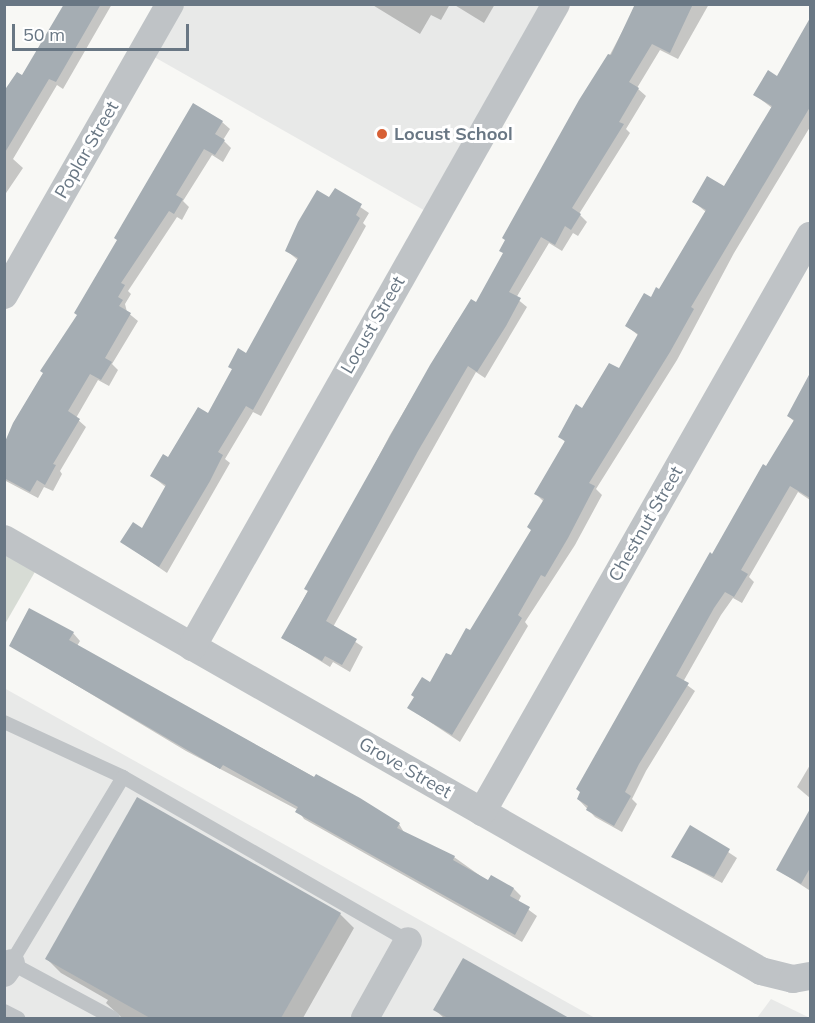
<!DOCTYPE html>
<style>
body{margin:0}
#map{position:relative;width:815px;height:1023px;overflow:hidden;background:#f8f8f5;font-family:Mulish,sans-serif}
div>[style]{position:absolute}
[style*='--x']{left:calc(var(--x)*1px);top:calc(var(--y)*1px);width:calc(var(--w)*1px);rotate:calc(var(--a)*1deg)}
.built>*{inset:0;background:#e8e9e8}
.green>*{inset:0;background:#d7dcd5}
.shadow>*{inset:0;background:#0003}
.building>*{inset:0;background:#a5adb3}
.service>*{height:14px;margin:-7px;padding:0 7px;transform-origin:7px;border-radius:7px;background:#bfc3c6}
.minor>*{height:28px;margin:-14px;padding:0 14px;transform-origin:14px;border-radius:14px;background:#bfc3c6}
.dots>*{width:16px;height:16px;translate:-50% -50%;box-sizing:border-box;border:3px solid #fff;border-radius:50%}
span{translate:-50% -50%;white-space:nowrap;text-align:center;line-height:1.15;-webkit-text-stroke:6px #fff;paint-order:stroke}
.poi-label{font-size:18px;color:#697784;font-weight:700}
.left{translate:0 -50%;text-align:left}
.street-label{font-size:18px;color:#697784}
.frame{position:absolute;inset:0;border:6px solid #697784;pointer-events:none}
.scale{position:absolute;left:12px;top:24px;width:177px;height:27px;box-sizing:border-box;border:3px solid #697784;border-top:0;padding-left:8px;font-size:18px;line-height:21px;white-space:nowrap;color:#697784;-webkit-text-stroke:4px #fff;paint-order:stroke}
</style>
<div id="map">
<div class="built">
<div style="clip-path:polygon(177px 5px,548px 5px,429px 213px,149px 54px)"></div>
<div style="clip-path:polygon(4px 688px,452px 938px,595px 1018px,5px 1018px)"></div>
<div style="clip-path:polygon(771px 999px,810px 1018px,757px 1018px)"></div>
</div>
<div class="green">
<div style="clip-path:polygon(5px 542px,40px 563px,5px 624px)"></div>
</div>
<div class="shadow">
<div style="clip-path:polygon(66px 4px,112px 4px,63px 89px,57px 85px,13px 159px,23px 168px,4px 196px,4px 93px,22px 77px)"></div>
<div style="clip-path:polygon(371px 4px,450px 4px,441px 20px,431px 15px,420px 34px)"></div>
<div style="clip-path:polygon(453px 4px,495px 4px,484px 23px)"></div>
<div style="clip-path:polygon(637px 4px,709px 4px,678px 59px,660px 50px,637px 88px,646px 96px,626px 129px,630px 133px,579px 214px,587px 222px,578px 236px,573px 233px,562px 251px,549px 243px,516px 298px,527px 307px,485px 378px,476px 372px,333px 627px,363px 647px,350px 672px,333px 662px,330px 667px,283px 638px,390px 435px,456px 323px,477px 304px)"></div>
<div style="clip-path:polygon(810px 21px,810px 127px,734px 253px,677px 360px,596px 489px,602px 495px,575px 545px,525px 622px,528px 626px,460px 742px,409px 708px,471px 632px,532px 531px,544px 502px,536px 494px,565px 442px,560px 436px,619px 371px,639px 336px,627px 326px,660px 291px,706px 212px,694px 202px,725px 188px,772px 108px,755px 95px,778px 78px)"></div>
<div style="clip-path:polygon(222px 122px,230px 129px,223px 140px,231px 148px,223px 162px,212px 155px,183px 201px,189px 207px,182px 220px,177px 217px,128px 291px,131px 294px,125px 304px,127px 312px,138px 321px,112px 364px,118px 370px,109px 386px,98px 380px,76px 418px,86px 427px,60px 471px,62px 474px,53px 491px,44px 487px,38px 498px,4px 480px,4px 447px,45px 374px)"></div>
<div style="clip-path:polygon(335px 190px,369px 213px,363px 223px,366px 226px,261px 416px,253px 412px,225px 459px,230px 463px,167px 573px,122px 542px,143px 530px,167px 488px,152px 476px,208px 415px,233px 370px,230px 367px,247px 355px,299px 261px,287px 251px)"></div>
<div style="clip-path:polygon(810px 377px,810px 500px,798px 492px,749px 577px,754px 582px,742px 603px,733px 598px,721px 615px,683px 682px,695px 691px,646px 771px,632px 799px,637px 804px,622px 832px,595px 817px,578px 799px,713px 556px,795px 422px,788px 416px)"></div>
<div style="clip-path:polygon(73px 633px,80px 641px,77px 646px,399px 824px,405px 834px,454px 857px,489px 882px,492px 877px,514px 889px,521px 896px,518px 902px,537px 916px,522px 942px,304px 819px,298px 810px,186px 751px,11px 646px)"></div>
<div style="clip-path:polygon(810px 765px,810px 798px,797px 787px)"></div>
<div style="clip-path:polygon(810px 812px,810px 887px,809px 890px,778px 870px)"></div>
<div style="clip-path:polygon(691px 827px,737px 858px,722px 883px,673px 857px)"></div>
<div style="clip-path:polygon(340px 914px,354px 928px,303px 1018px,122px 1018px,106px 1003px,108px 1000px,61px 973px,47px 959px)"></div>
<div style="clip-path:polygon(464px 960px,566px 1018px,444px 1018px,435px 1010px)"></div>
</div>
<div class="building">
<div style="clip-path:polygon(64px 4px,101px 4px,56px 82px,49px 79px,4px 154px,4px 91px,17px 72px,22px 75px)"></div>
<div style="clip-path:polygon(635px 4px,693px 4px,670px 53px,652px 44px,629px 82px,639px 88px,619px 122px,624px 124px,572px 208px,581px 214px,571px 230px,565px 226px,555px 245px,541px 237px,509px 292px,521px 298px,506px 326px,477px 372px,468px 366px,418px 451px,326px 621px,357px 639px,342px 665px,325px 656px,322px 661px,281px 638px,308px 591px,304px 589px,430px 365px,471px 299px,476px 302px,503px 253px,499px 251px,505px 240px,502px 238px,579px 100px,608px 54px,611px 55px)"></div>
<div style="clip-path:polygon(810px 18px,810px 107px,691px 307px,694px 309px,670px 352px,589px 483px,595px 486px,568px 538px,545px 577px,541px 575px,518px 615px,522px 618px,452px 735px,407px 708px,414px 697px,411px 695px,422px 677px,430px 682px,446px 653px,451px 655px,466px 628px,470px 630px,531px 530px,527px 527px,544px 499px,534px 494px,565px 441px,558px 437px,576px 404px,582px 408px,609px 363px,619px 368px,638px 334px,625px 326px,644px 293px,651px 297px,656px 287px,659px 289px,706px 210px,692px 202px,707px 176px,724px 186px,772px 106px,753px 95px,768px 70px,777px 76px)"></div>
<div style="clip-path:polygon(193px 103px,223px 121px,215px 134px,225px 140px,215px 155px,204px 149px,176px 195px,183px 199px,174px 214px,169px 211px,121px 283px,125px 285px,118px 297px,123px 300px,119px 306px,131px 313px,105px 358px,112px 362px,101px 380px,90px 374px,68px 411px,80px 419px,53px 464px,56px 465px,45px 485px,37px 480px,30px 492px,4px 478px,4px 444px,13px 423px,43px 373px,40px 371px,77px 315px,74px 313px,117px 240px,114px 238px)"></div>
<div style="clip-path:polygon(335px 188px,362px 204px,356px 215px,360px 218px,253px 410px,246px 406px,218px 452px,223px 455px,210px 481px,159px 567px,120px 542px,133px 522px,142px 528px,166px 485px,150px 476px,163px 454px,168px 457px,198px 407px,208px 413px,232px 369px,228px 367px,238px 348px,246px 353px,298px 258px,285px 251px,298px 222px,317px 190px,329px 197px)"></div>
<div style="clip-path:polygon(810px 373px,810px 498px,790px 486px,741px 570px,748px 574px,734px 597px,725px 592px,714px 608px,676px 676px,689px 683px,639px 764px,625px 792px,631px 796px,614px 826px,586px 810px,588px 806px,577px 799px,580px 792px,576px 789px,710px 552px,712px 554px,763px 464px,766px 466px,794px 420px,787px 416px)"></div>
<div style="clip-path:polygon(29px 608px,74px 632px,69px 640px,314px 777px,316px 774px,360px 798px,400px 823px,397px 828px,455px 856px,453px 860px,488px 880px,491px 875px,514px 888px,510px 896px,530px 907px,515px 935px,295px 812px,298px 807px,223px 765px,220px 769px,9px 646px)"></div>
<div style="clip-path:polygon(137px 797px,341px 913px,281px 1018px,150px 1018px,45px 959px)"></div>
<div style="clip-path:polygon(810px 809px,810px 868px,801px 884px,776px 870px)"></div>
<div style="clip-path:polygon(690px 825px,730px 849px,714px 877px,671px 857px)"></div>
<div style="clip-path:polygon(463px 958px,569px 1018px,448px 1018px,433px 1010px)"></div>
</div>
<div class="service">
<div style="--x:4;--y:722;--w:131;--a:24.8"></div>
<div style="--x:123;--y:777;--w:329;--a:29.9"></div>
<div style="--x:9;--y:962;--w:118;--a:28.3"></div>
<div style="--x:11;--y:963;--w:217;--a:-58.9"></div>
<div style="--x:4;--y:1011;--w:16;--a:27"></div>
</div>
<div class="minor">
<div style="--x:4;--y:295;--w:335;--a:-60.3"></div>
<div style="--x:4;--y:539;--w:872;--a:29.71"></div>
<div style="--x:761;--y:971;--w:33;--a:14"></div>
<div style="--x:793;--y:979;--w:17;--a:-10"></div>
<div style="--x:192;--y:647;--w:739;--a:-60.49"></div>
<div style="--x:482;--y:812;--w:663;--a:-60.34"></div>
<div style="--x:4;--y:973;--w:12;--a:-55"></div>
<div style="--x:365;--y:1018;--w:88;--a:-60.8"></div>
</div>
<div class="dots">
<div style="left:382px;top:134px;background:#d76035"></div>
</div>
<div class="poi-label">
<span class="left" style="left:394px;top:134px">Locust School</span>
</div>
<div class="street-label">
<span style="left:87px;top:150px;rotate:-60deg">Poplar Street</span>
<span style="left:373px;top:325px;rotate:-60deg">Locust Street</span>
<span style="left:646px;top:524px;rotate:-60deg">Chestnut Street</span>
<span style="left:405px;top:768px;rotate:30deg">Grove Street</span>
</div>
<div class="frame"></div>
<div class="scale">50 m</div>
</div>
